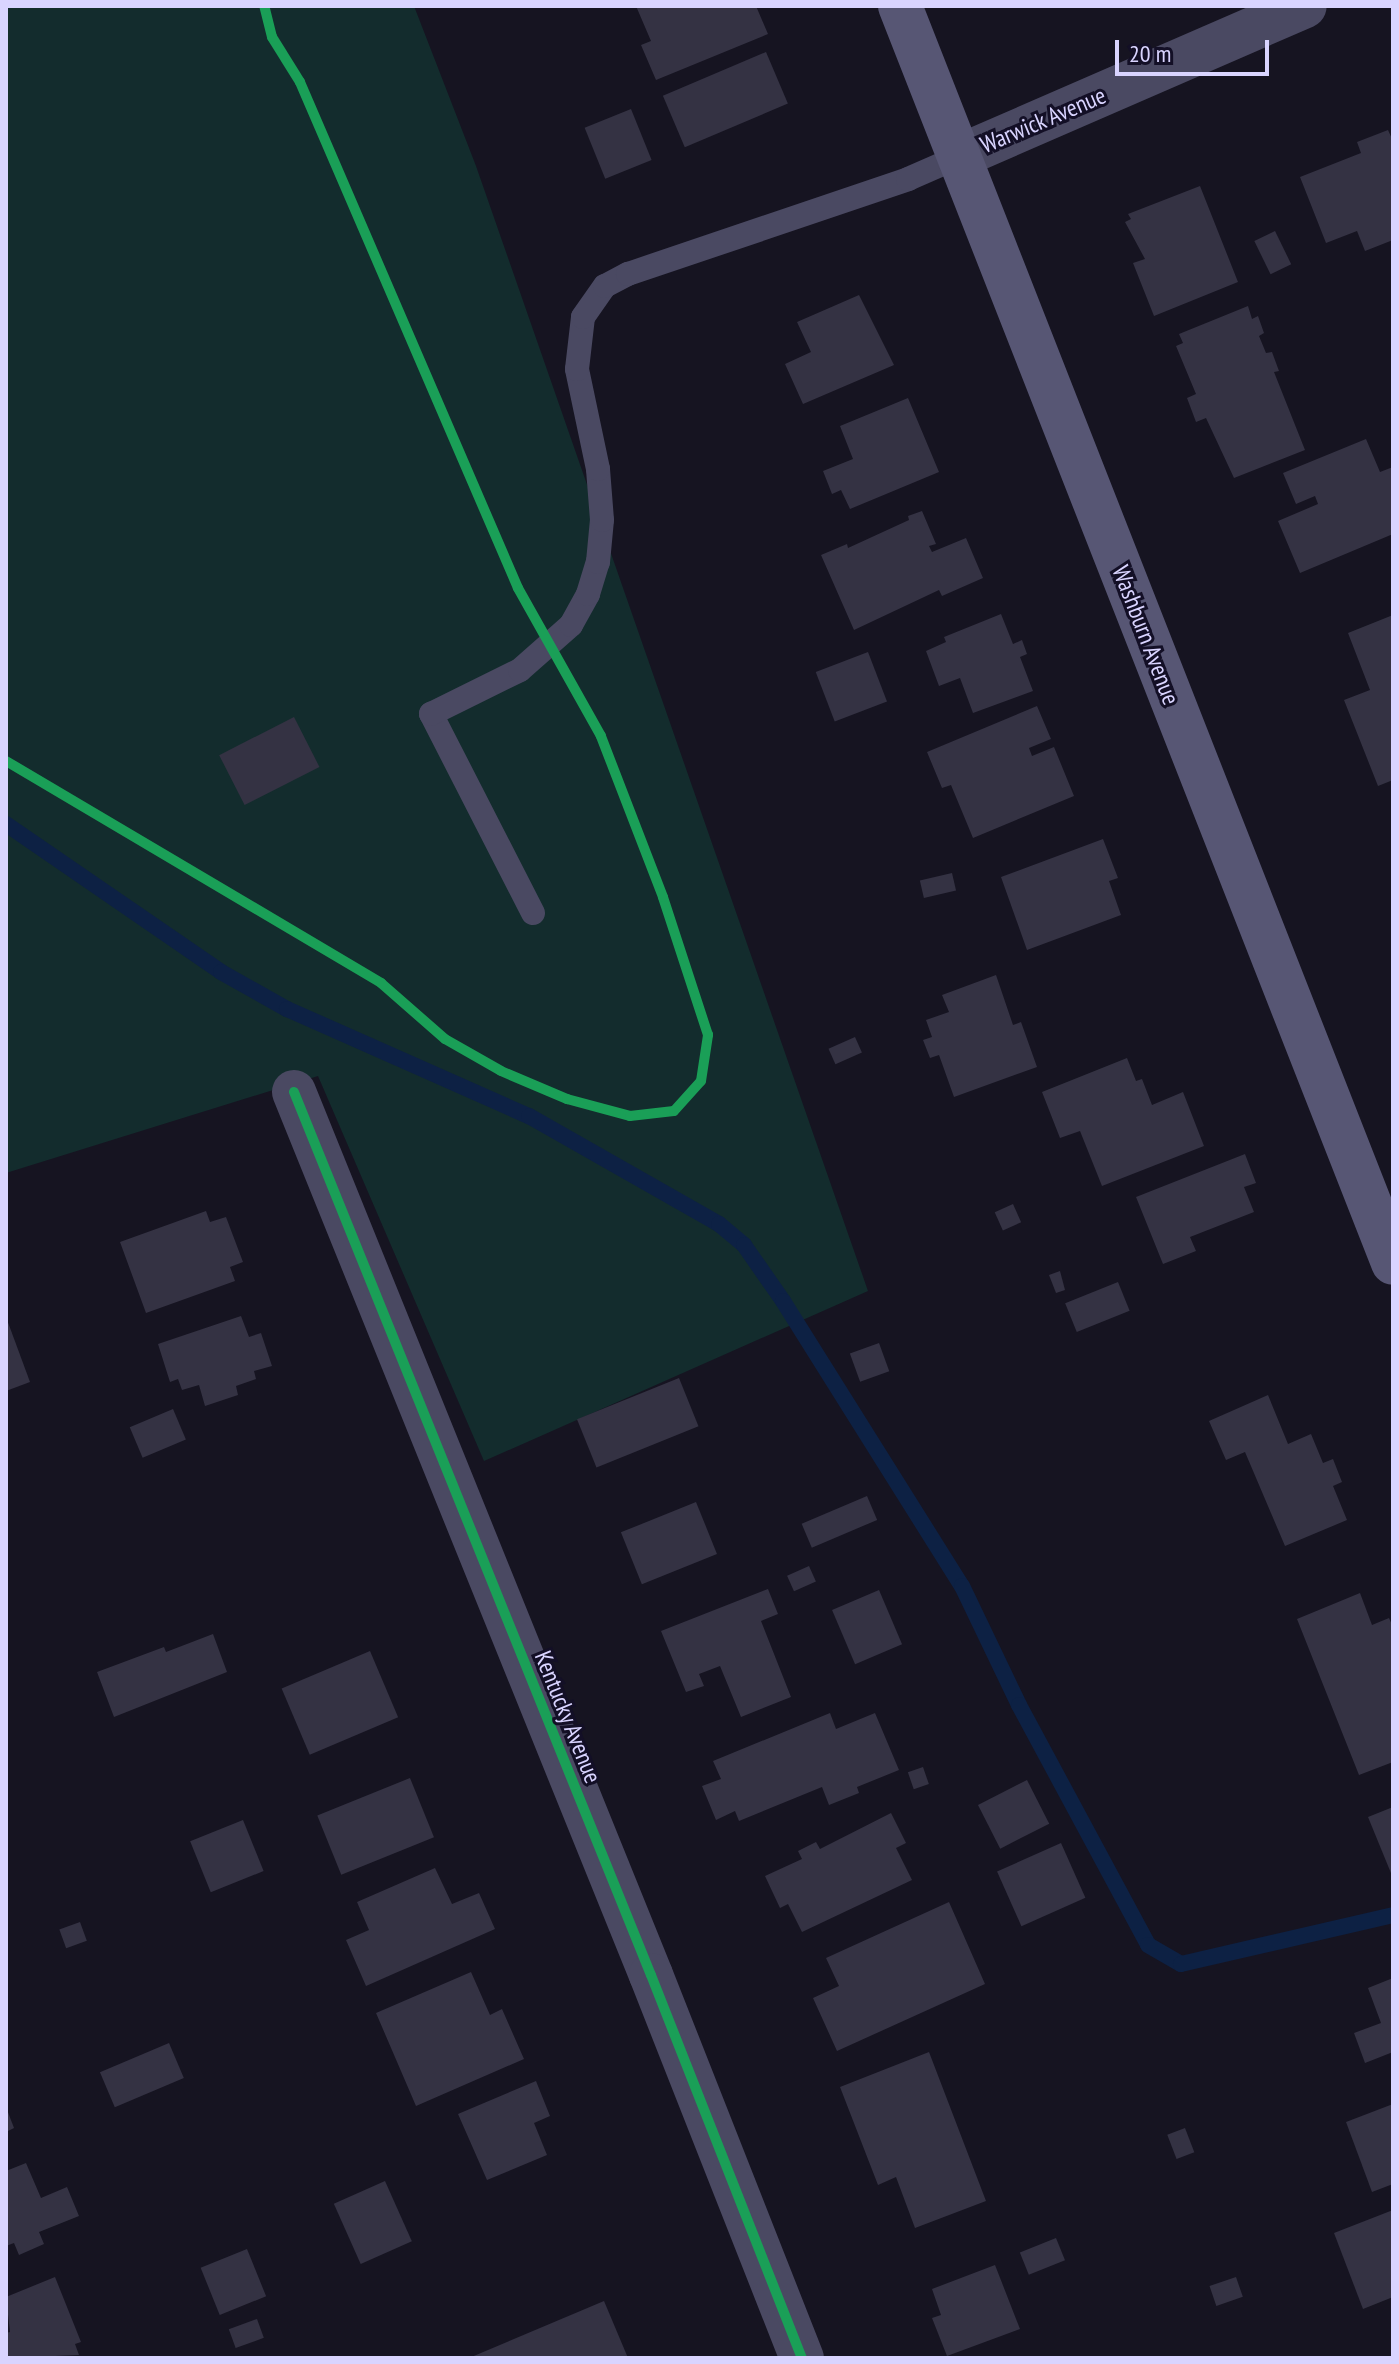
<!DOCTYPE html>
<style>
body{margin:0}
#map{position:relative;width:1399px;height:2364px;overflow:hidden;background:#161421;font-family:"PT Sans Narrow",sans-serif}
div>[style]{position:absolute}
[style*='--x']{left:calc(var(--x)*1px);top:calc(var(--y)*1px);width:calc(var(--w)*1px);rotate:calc(var(--a)*1deg)}
.green>*{inset:0;background:#132c2d}
.stream>*{height:16px;margin:-8px;padding:0 8px;transform-origin:8px;border-radius:8px;background:#0d2144}
.building>*{inset:0;background:#343243;transform-origin:0 0}
.lane>*{height:24px;margin:-12px;padding:0 12px;transform-origin:12px;border-radius:12px;background:#4a4962}
.street>*{height:44px;margin:-22px;padding:0 22px;transform-origin:22px;border-radius:22px;background:#4a4962}
.secondary>*{height:44px;margin:-22px;padding:0 22px;transform-origin:22px;border-radius:22px;background:#575674}
.cycleway>*{height:10px;margin:-5px;padding:0 5px;transform-origin:5px;border-radius:5px;background:#1a9f57}
span{translate:-50% -50%;white-space:nowrap;text-align:center;line-height:1.15;-webkit-text-stroke:6px #130f26;paint-order:stroke}
.street-label{font-size:24px;color:#d9d4ff}
.frame{position:absolute;inset:0;border:8px solid #d9d4ff;pointer-events:none}
.scale{position:absolute;left:1115px;top:40px;width:154px;height:36px;box-sizing:border-box;border:4px solid #d9d4ff;border-top:0;padding-left:10px;font-size:24px;line-height:28px;white-space:nowrap;color:#d9d4ff;-webkit-text-stroke:6px #130f26;paint-order:stroke}
</style>
<div id="map">
<div class="green">
<div style="clip-path:polygon(6px 6px,414px 6px,476px 166px,868px 1291px,484px 1461px,318px 1076px,6px 1173px)"></div>
</div>
<div class="stream">
<div style="--x:6;--y:824;--w:261;--a:34.5"></div>
<div style="--x:221;--y:972;--w:76;--a:29.3"></div>
<div style="--x:287;--y:1009;--w:265;--a:23.9"></div>
<div style="--x:529;--y:1116;--w:219;--a:29.6"></div>
<div style="--x:719;--y:1224;--w:33;--a:40"></div>
<div style="--x:744;--y:1245;--w:68;--a:55.1"></div>
<div style="--x:783;--y:1301;--w:337;--a:57.9"></div>
<div style="--x:962;--y:1586;--w:132;--a:64.4"></div>
<div style="--x:1019;--y:1705;--w:272;--a:61.7"></div>
<div style="--x:1148;--y:1945;--w:38;--a:30"></div>
<div style="--x:1181;--y:1964;--w:218;--a:-13"></div>
</div>
<div class="building">
<div style="clip-path:polygon(636px 6px,756px 6px,768px 34px,656px 80px,641px 45px,651px 41px)"></div>
<div style="left:766px;top:52px;width:56px;height:112px;rotate:67deg"></div>
<div style="left:631px;top:109px;width:55px;height:50px;rotate:68deg"></div>
<div style="clip-path:polygon(1388px 130px,1393px 141px,1393px 240px,1365px 251px,1357px 231px,1326px 243px,1300px 177px,1361px 153px,1357px 142px)"></div>
<div style="clip-path:polygon(1200px 186px,1238px 282px,1154px 316px,1133px 263px,1145px 259px,1125px 222px,1131px 219px,1128px 214px)"></div>
<div style="left:1275px;top:231px;width:37px;height:23px;rotate:64deg"></div>
<div style="clip-path:polygon(859px 295px,894px 365px,803px 404px,785px 364px,811px 352px,797px 322px)"></div>
<div style="clip-path:polygon(1248px 306px,1252px 319px,1258px 316px,1264px 333px,1259px 336px,1266px 353px,1272px 352px,1279px 371px,1274px 372px,1305px 450px,1234px 478px,1206px 418px,1196px 422px,1187px 398px,1196px 394px,1176px 346px,1183px 343px,1179px 334px)"></div>
<div style="clip-path:polygon(908px 398px,939px 472px,850px 509px,841px 490px,832px 494px,823px 471px,853px 459px,840px 426px)"></div>
<div style="clip-path:polygon(1366px 439px,1380px 472px,1393px 467px,1393px 534px,1300px 573px,1278px 521px,1318px 504px,1315px 496px,1296px 504px,1283px 473px)"></div>
<div style="clip-path:polygon(922px 511px,936px 544px,929px 546px,932px 552px,966px 538px,983px 578px,942px 596px,939px 590px,854px 630px,821px 555px,847px 544px,848px 548px,909px 520px,908px 516px)"></div>
<div style="clip-path:polygon(1001px 614px,1013px 644px,1022px 640px,1027px 654px,1020px 657px,1033px 691px,973px 713px,960px 678px,939px 686px,926px 651px,946px 642px,944px 637px)"></div>
<div style="clip-path:polygon(1393px 615px,1393px 780px,1378px 786px,1344px 700px,1370px 690px,1348px 633px)"></div>
<div style="left:868px;top:652px;width:53px;height:56px;rotate:69deg"></div>
<div style="clip-path:polygon(1037px 706px,1051px 739px,1029px 748px,1032px 756px,1054px 747px,1074px 796px,973px 838px,951px 785px,942px 788px,927px 752px)"></div>
<div style="left:294px;top:717px;width:56px;height:84px;rotate:63deg"></div>
<div style="clip-path:polygon(1103px 839px,1118px 878px,1109px 881px,1121px 915px,1027px 950px,1001px 877px)"></div>
<div style="left:952px;top:873px;width:18px;height:33px;rotate:77deg"></div>
<div style="clip-path:polygon(996px 975px,1013px 1025px,1021px 1022px,1037px 1067px,954px 1097px,939px 1055px,930px 1058px,923px 1040px,932px 1037px,926px 1020px,949px 1012px,942px 995px)"></div>
<div style="left:855px;top:1037px;width:17px;height:29px;rotate:66deg"></div>
<div style="clip-path:polygon(1127px 1058px,1136px 1081px,1142px 1079px,1152px 1105px,1183px 1092px,1204px 1146px,1102px 1186px,1080px 1131px,1060px 1138px,1042px 1092px)"></div>
<div style="clip-path:polygon(1245px 1154px,1256px 1183px,1244px 1187px,1254px 1212px,1190px 1237px,1196px 1251px,1163px 1264px,1136px 1197px)"></div>
<div style="left:1013px;top:1204px;width:20px;height:20px;rotate:66deg"></div>
<div style="clip-path:polygon(206px 1211px,210px 1222px,226px 1217px,243px 1262px,230px 1267px,235px 1281px,146px 1313px,120px 1242px)"></div>
<div style="clip-path:polygon(1060px 1271px,1065px 1290px,1056px 1293px,1049px 1275px)"></div>
<div style="left:1118px;top:1282px;width:31px;height:57px;rotate:68deg"></div>
<div style="clip-path:polygon(241px 1316px,249px 1337px,261px 1333px,272px 1366px,254px 1371px,256px 1379px,236px 1386px,238px 1395px,205px 1406px,199px 1385px,182px 1390px,178px 1379px,170px 1382px,158px 1344px)"></div>
<div style="clip-path:polygon(6px 1317px,30px 1382px,6px 1391px)"></div>
<div style="left:879px;top:1343px;width:30px;height:31px;rotate:70deg"></div>
<div style="left:679px;top:1378px;width:52px;height:110px;rotate:68deg"></div>
<div style="clip-path:polygon(1268px 1395px,1288px 1444px,1311px 1434px,1323px 1463px,1333px 1459px,1342px 1482px,1333px 1486px,1347px 1520px,1285px 1546px,1245px 1452px,1226px 1460px,1209px 1421px)"></div>
<div style="left:173px;top:1409px;width:33px;height:47px;rotate:67deg"></div>
<div style="left:867px;top:1496px;width:26px;height:71px;rotate:67deg"></div>
<div style="left:696px;top:1502px;width:56px;height:81px;rotate:68deg"></div>
<div style="left:809px;top:1566px;width:17px;height:24px;rotate:66deg"></div>
<div style="clip-path:polygon(768px 1589px,778px 1614px,761px 1621px,791px 1697px,741px 1717px,720px 1666px,699px 1674px,704px 1686px,686px 1692px,661px 1631px)"></div>
<div style="left:879px;top:1590px;width:59px;height:51px;rotate:67deg"></div>
<div style="clip-path:polygon(1360px 1593px,1372px 1625px,1389px 1618px,1393px 1627px,1393px 1762px,1359px 1775px,1297px 1619px)"></div>
<div style="clip-path:polygon(213px 1634px,227px 1672px,114px 1717px,97px 1672px,164px 1647px,166px 1652px)"></div>
<div style="left:370px;top:1651px;width:72px;height:96px;rotate:67deg"></div>
<div style="clip-path:polygon(830px 1713px,836px 1729px,875px 1713px,899px 1770px,857px 1787px,859px 1793px,829px 1805px,822px 1787px,739px 1821px,735px 1811px,716px 1820px,702px 1786px,721px 1779px,713px 1761px)"></div>
<div style="left:923px;top:1767px;width:18px;height:16px;rotate:71deg"></div>
<div style="left:410px;top:1778px;width:64px;height:100px;rotate:68deg"></div>
<div style="left:1027px;top:1780px;width:49px;height:55px;rotate:63deg"></div>
<div style="clip-path:polygon(1393px 1807px,1393px 1878px,1368px 1817px)"></div>
<div style="clip-path:polygon(891px 1813px,906px 1843px,896px 1848px,912px 1880px,802px 1932px,788px 1904px,780px 1908px,765px 1876px,802px 1859px,798px 1851px,816px 1842px,820px 1849px)"></div>
<div style="left:243px;top:1820px;width:55px;height:57px;rotate:68deg"></div>
<div style="left:1061px;top:1843px;width:60px;height:70px;rotate:66deg"></div>
<div style="clip-path:polygon(435px 1868px,452px 1904px,479px 1893px,495px 1929px,366px 1986px,346px 1940px,369px 1930px,357px 1902px)"></div>
<div style="clip-path:polygon(949px 1902px,985px 1984px,837px 2051px,813px 1998px,839px 1986px,826px 1958px)"></div>
<div style="left:80px;top:1922px;width:20px;height:22px;rotate:70deg"></div>
<div style="clip-path:polygon(471px 1972px,490px 2015px,502px 2009px,524px 2059px,416px 2106px,376px 2013px)"></div>
<div style="clip-path:polygon(1393px 1978px,1393px 2052px,1365px 2063px,1354px 2033px,1381px 2023px,1368px 1988px)"></div>
<div style="left:169px;top:2043px;width:38px;height:75px;rotate:67deg"></div>
<div style="clip-path:polygon(929px 2052px,986px 2201px,915px 2228px,896px 2177px,878px 2185px,840px 2087px)"></div>
<div style="clip-path:polygon(536px 2081px,550px 2116px,534px 2123px,547px 2155px,487px 2180px,458px 2114px)"></div>
<div style="clip-path:polygon(1393px 2104px,1393px 2184px,1372px 2192px,1346px 2122px)"></div>
<div style="clip-path:polygon(6px 2107px,14px 2128px,6px 2132px)"></div>
<div style="left:1185px;top:2128px;width:26px;height:19px;rotate:69deg"></div>
<div style="clip-path:polygon(26px 2163px,41px 2198px,67px 2187px,79px 2216px,39px 2232px,44px 2244px,19px 2255px,14px 2243px,6px 2246px,6px 2171px)"></div>
<div style="left:385px;top:2181px;width:66px;height:56px;rotate:66deg"></div>
<div style="clip-path:polygon(1393px 2210px,1393px 2297px,1363px 2309px,1334px 2233px)"></div>
<div style="left:1056px;top:2238px;width:24px;height:39px;rotate:68deg"></div>
<div style="left:247px;top:2249px;width:51px;height:50px;rotate:68deg"></div>
<div style="clip-path:polygon(995px 2265px,1020px 2329px,947px 2356px,932px 2318px,941px 2315px,932px 2289px)"></div>
<div style="clip-path:polygon(55px 2277px,81px 2342px,75px 2344px,79px 2355px,7px 2358px,6px 2333px,10px 2332px,6px 2297px)"></div>
<div style="left:1236px;top:2277px;width:21px;height:28px;rotate:71deg"></div>
<div style="clip-path:polygon(604px 2301px,628px 2358px,469px 2358px)"></div>
<div style="left:257px;top:2319px;width:20px;height:30px;rotate:70deg"></div>
</div>
<div class="lane">
<div style="--x:533;--y:913;--w:224;--a:-117.1"></div>
<div style="--x:431;--y:714;--w:99;--a:-26.3"></div>
<div style="--x:520;--y:670;--w:68;--a:-41.4"></div>
<div style="--x:571;--y:625;--w:35;--a:-61"></div>
<div style="--x:588;--y:594;--w:34;--a:-73"></div>
<div style="--x:598;--y:562;--w:42;--a:-84.6"></div>
<div style="--x:602;--y:520;--w:51;--a:-94.5"></div>
<div style="--x:598;--y:469;--w:102;--a:-101.9"></div>
<div style="--x:577;--y:369;--w:52;--a:-83.4"></div>
<div style="--x:583;--y:317;--w:38;--a:-55"></div>
<div style="--x:605;--y:286;--w:26;--a:-28"></div>
<div style="--x:628;--y:274;--w:296;--a:-18.7"></div>
<div style="--x:908;--y:179;--w:55;--a:-23.7"></div>
</div>
<div class="street">
<div style="--x:958;--y:157;--w:378;--a:-23.5"></div>
<div style="--x:294;--y:1092;--w:952;--a:67.99"></div>
<div style="--x:651;--y:1975;--w:412;--a:68.5"></div>
</div>
<div class="secondary">
<div style="--x:900;--y:6;--w:1350;--a:68.58"></div>
</div>
<div class="cycleway">
<div style="--x:6;--y:761;--w:436;--a:30.6"></div>
<div style="--x:381;--y:983;--w:85;--a:41.2"></div>
<div style="--x:445;--y:1039;--w:64;--a:29.7"></div>
<div style="--x:501;--y:1071;--w:72;--a:23"></div>
<div style="--x:567;--y:1099;--w:65;--a:15.1"></div>
<div style="--x:630;--y:1116;--w:44;--a:-6.5"></div>
<div style="--x:674;--y:1111;--w:40;--a:-48"></div>
<div style="--x:701;--y:1081;--w:47;--a:-81.3"></div>
<div style="--x:708;--y:1035;--w:145;--a:-108.1"></div>
<div style="--x:663;--y:897;--w:173;--a:-111.1"></div>
<div style="--x:601;--y:736;--w:170;--a:-119.3"></div>
<div style="--x:518;--y:588;--w:551;--a:-113.31"></div>
<div style="--x:300;--y:82;--w:53;--a:-121.9"></div>
<div style="--x:272;--y:37;--w:32;--a:-104"></div>
<div style="--x:294;--y:1092;--w:952;--a:67.99"></div>
<div style="--x:651;--y:1975;--w:412;--a:68.5"></div>
</div>
<div class="street-label">
<span style="left:1043px;top:120px;rotate:-23deg">Warwick Avenue</span>
<span style="left:1146px;top:635px;rotate:69deg">Washburn Avenue</span>
<span style="left:568px;top:1717px;rotate:68deg">Kentucky Avenue</span>
</div>
<div class="frame"></div>
<div class="scale">20 m</div>
</div>
